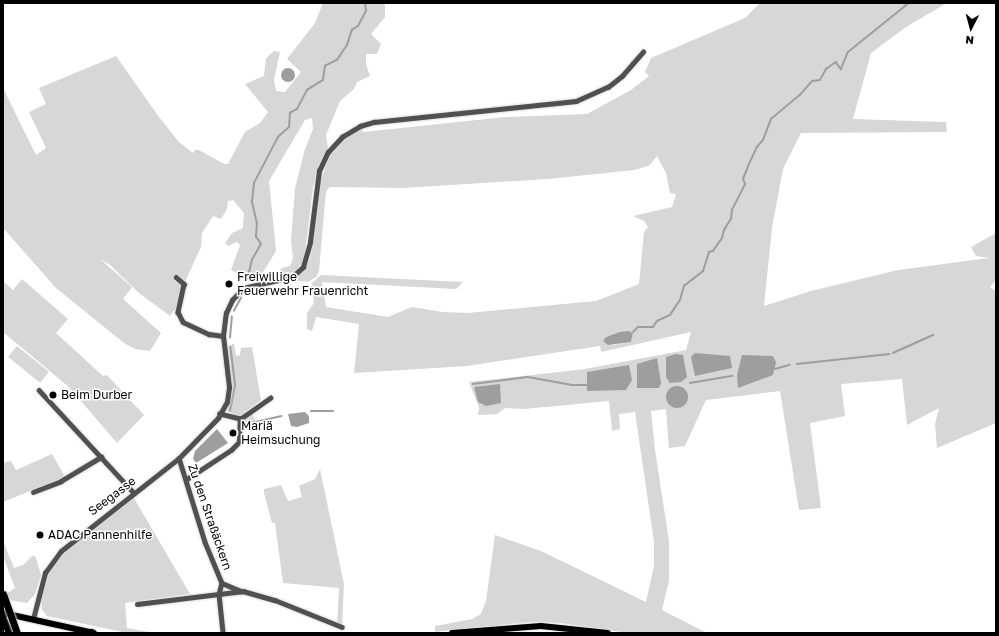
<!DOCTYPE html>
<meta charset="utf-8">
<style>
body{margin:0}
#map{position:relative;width:999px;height:636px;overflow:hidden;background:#fff;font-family:"Golos Text",sans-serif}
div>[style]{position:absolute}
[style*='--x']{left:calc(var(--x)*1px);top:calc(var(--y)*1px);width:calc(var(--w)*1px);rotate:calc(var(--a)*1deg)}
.green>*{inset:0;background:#d7d7d7;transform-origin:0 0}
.water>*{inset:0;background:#9e9e9e}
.round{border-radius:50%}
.stream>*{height:1.5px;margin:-0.75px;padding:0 0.75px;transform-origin:0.75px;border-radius:0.75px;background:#9e9e9e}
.roads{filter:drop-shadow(0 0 1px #dbdbdb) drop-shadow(0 0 1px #dbdbdb)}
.minor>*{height:4.5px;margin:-2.25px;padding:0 2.25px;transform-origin:2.25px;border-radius:2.25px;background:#505050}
.major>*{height:6px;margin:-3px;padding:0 3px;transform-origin:3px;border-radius:3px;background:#000}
.highway>*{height:7px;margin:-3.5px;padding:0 3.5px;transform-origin:3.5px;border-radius:3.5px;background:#000}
.bridges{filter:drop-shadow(0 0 1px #dbdbdb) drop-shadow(0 0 1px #dbdbdb)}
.highway-bridge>*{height:7px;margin:-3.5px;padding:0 3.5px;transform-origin:3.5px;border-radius:3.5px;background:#000}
.dots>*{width:11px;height:11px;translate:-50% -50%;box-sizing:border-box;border:2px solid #fff;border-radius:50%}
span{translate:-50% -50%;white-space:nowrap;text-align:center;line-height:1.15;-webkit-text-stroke:3px #fff;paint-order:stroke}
.poi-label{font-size:12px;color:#000}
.left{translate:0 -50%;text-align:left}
.street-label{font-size:12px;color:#000}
.frame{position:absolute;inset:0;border:4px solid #000;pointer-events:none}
.north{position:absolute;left:951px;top:8px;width:40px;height:40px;-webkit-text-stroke:3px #fff;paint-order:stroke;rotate:186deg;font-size:11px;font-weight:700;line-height:16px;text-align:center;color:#000}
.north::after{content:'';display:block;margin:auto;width:14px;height:18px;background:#000;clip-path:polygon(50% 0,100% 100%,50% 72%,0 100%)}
</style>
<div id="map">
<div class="green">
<div style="clip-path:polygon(323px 3px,385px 3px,385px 17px,371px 34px,381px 44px,377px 54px,366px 54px,366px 64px,370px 76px,357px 82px,354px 89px,340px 101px,326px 135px,328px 147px,319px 164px,313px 187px,304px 260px,296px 272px,285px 277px,274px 278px,282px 268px,290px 266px,293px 258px,291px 240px,295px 188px,305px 149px,313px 129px,312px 118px,305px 120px,269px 181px,276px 251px,259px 279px,250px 280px,231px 270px,240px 245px,237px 242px,228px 246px,225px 243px,232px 233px,243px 228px,243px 225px,244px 213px,233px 200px,228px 201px,227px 209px,221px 219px,213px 216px,202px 233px,201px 247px,184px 284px,178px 312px,174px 310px,170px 316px,139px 293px,110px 265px,100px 259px,132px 287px,123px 299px,161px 333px,150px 351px,135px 349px,124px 343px,56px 288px,3px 228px,3px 88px,36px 155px,46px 148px,29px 112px,46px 104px,39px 88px,116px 56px,159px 117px,179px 142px,193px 153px,195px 150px,199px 150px,224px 164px,228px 164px,245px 132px,260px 123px,268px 112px,245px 84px,264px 76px,266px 58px,274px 51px,280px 52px,274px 80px,276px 91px,285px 92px,301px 72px,287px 59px,315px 23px)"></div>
<div style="clip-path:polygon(evenodd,760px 3px,947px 3px,906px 27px,871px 53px,853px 119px,946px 122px,947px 132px,801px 133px,783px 169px,772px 228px,764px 306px,811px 291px,898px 270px,989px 258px,976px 256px,971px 247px,996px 233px,996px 280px,990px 287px,996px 291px,996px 423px,937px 448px,935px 424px,939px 408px,907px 425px,902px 379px,841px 384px,845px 416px,810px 423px,821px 508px,799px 510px,780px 391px,706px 400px,685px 446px,669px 448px,666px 409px,651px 411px,655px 450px,669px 541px,669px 581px,662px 610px,707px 633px,627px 633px,561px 623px,530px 622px,435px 632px,435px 626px,472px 619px,481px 614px,486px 601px,495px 535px,541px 551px,646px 602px,654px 566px,654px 542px,635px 412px,619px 414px,620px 429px,612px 431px,609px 401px,524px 409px,505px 408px,497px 414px,478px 415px,479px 407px,469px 382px,585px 369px,686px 350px,691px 332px,601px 352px,600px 346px,467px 366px,354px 373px,359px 324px,316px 317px,312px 331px,307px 329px,307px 313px,314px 303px,312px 283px,321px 275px,463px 282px,456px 289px,322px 282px,326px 307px,388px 317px,412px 307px,443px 312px,467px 313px,596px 301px,639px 284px,644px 232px,648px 227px,644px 221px,633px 216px,672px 207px,676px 194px,670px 193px,666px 173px,657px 156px,650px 165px,635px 170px,548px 179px,403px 188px,330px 187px,326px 191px,319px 271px,316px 277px,308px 282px,298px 281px,296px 279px,310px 260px,319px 185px,330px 155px,346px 137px,361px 128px,363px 132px,505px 117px,587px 114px,631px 90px,649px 76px,645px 72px,651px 58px,745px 18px,760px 3px,629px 331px,633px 333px,631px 342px,613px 345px,606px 337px,629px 331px)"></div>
<div style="clip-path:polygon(22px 279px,68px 319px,56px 333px,103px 376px,107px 375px,144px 415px,117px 443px,69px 387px,3px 332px,3px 281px,13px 290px)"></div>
<div style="clip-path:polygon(234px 343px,236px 356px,240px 355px,241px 348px,252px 347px,261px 400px,239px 417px,227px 411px,232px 385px,227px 348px)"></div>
<div style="left:17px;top:346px;width:41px;height:14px;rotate:39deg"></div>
<div style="clip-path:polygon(251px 412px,256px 422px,243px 428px,243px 423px)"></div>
<div style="clip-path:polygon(52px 454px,65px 477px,3px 502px,3px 463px,11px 461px,16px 470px)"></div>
<div style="clip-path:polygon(320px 469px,344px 584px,342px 627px,337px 625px,339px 588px,283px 583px,275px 523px,272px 523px,264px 493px,264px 489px,281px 485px,288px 501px,302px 497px,299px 486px,315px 479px)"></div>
<div style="clip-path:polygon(131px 493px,190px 594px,125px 603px,127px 628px,155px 633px,127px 633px,47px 616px,42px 610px,41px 599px,49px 574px,59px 556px)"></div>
<div style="clip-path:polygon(3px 541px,14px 568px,23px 565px,33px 555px,36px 558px,41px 575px,35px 594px,27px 603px,3px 599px,3px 591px,9px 592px,15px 588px,3px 556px)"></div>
</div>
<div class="water">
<div class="round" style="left:281px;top:68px;width:14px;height:14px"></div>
<div style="clip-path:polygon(629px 331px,633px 333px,631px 342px,608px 345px,603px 341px,606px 337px,620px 332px)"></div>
<div style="clip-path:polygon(695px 353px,730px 356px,732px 368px,695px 376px,691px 357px)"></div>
<div style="clip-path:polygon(676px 354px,683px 355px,687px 377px,681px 382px,670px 383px,666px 377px,666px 357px)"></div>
<div style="clip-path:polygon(742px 355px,773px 356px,776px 362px,773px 375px,738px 388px,737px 375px)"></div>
<div style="clip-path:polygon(657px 358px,661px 383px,659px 388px,637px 388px,637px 364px)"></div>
<div style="clip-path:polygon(629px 365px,632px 380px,626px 390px,587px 391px,587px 372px)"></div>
<div style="clip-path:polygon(500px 384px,501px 403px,486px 406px,478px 402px,474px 387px)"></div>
<div class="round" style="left:666px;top:386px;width:22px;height:22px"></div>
<div style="clip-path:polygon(305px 412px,309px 416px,309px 423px,297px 427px,291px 426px,288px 414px)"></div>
<div style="clip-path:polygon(217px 429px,228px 443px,196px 463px,193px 459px,195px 451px)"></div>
</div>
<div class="stream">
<div style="--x:247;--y:280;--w:21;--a:-76"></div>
<div style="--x:252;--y:260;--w:18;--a:-61"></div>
<div style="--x:261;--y:244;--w:9;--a:-126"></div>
<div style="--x:256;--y:237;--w:13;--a:-86"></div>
<div style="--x:257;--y:224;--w:23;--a:-103"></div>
<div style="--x:252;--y:202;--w:19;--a:-84"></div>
<div style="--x:254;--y:183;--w:52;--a:-62.4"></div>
<div style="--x:278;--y:137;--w:15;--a:-42"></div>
<div style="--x:289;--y:127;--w:14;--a:-86"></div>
<div style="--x:290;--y:113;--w:8;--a:-30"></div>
<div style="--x:297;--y:109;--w:21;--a:-62"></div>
<div style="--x:307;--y:90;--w:19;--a:-32"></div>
<div style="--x:323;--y:80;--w:14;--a:-82"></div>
<div style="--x:325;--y:66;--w:13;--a:-27"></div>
<div style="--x:337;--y:60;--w:18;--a:-56"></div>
<div style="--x:347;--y:45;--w:16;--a:-72"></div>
<div style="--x:352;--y:30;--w:7;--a:-34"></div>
<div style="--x:358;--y:26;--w:17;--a:-62"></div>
<div style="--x:366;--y:11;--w:8;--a:-97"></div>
<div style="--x:234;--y:311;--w:15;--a:-62"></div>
<div style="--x:633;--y:332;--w:7;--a:-45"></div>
<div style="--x:638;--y:327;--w:15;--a:0"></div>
<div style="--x:653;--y:327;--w:7;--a:-56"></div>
<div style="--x:657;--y:321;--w:14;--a:-25"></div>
<div style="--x:670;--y:315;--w:18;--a:-56"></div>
<div style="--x:680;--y:300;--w:15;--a:-74"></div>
<div style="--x:684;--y:286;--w:24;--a:-38"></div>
<div style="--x:703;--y:271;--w:20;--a:-72"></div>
<div style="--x:709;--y:252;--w:4;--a:-14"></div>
<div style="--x:713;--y:251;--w:16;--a:-55"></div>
<div style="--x:722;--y:238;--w:8;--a:-76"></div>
<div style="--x:724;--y:230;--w:13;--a:-58"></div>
<div style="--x:731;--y:219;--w:9;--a:-84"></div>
<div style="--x:732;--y:210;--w:29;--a:-63"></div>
<div style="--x:745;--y:184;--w:5;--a:-112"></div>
<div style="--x:743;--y:179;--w:16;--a:-68"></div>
<div style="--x:749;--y:164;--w:19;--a:-65"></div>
<div style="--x:757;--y:147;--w:9;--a:-49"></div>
<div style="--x:763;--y:140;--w:22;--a:-69"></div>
<div style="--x:771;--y:119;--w:38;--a:-40"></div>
<div style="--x:800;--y:95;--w:18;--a:-49"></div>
<div style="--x:812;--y:81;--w:8;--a:-7"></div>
<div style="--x:820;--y:80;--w:13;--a:-61"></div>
<div style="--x:826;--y:69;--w:12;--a:-35"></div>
<div style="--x:836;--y:62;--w:9;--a:54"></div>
<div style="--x:841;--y:69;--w:18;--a:-68"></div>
<div style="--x:848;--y:52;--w:78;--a:-38.8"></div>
<div style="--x:230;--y:338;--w:21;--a:-85"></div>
<div style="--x:893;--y:353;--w:44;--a:-24.2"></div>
<div style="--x:797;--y:364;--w:93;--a:-6.2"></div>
<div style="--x:775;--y:369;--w:15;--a:-16"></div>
<div style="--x:690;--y:383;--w:43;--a:-9.5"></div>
<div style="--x:473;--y:384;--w:55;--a:-7.3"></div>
<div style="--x:528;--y:377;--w:46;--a:10.1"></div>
<div style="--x:573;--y:385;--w:13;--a:0"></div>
<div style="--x:230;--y:411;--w:26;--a:-79"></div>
<div style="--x:235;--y:385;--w:38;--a:-97"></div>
<div style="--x:311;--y:411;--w:22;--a:0"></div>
<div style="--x:251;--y:423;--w:31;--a:-13"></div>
</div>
<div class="roads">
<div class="minor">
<div style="--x:176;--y:277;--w:11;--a:41"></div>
<div style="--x:184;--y:284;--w:29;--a:102"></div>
<div style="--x:178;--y:312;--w:11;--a:63"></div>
<div style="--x:183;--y:322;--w:29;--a:25"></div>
<div style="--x:209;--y:334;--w:14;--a:8"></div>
<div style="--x:39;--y:390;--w:140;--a:47.3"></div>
<div style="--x:240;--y:419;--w:37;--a:-35"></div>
<div style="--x:179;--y:458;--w:88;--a:72.8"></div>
<div style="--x:205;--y:542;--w:44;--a:67.5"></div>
<div style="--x:187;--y:479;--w:53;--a:-33.4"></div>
<div style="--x:231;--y:450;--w:11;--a:-45"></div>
<div style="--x:239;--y:442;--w:23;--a:-88"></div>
<div style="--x:240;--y:419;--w:21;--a:-166"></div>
<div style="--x:33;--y:492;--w:30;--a:-21"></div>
<div style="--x:61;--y:481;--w:47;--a:-31"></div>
<div style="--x:222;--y:583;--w:11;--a:105"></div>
<div style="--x:219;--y:594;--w:39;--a:84"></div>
<div style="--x:222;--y:583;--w:21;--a:23"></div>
<div style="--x:137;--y:604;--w:107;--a:-7"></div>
<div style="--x:243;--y:591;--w:33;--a:16"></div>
<div style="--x:275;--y:600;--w:72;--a:21.9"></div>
<div style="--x:33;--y:619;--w:48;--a:-75.4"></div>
<div style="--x:45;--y:573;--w:27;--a:-54"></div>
<div style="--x:61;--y:551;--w:150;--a:-38.2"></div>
<div style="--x:179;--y:458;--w:56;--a:-45.7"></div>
<div style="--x:218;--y:418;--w:18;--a:-61"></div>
<div style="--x:227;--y:402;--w:15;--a:-82"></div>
<div style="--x:229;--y:387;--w:51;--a:-96.7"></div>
<div style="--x:223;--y:336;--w:23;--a:-83"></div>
<div style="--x:226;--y:313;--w:14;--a:-65"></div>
<div style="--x:232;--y:300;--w:16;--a:-47"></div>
<div style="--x:243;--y:288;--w:50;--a:-12.7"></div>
<div style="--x:292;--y:277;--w:15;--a:-42"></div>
<div style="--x:303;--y:267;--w:26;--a:-74"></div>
<div style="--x:310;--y:242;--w:72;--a:-82.8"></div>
<div style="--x:319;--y:171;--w:21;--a:-65"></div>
<div style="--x:328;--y:152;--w:21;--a:-47"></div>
<div style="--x:342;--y:137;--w:21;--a:-31"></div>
<div style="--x:360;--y:126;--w:15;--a:-16"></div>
<div style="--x:374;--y:122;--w:203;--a:-5.9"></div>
<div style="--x:576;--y:101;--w:35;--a:-24"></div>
<div style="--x:608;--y:87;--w:18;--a:-38"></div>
<div style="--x:622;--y:76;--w:32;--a:-49"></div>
</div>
<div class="major">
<div style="--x:3;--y:613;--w:93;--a:12.4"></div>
<div style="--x:452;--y:633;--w:89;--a:-4.5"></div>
<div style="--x:541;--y:626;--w:67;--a:6"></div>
</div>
<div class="highway">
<div style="--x:3;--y:618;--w:16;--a:68"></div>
<div style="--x:91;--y:632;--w:1;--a:45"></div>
</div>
</div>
<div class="bridges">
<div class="highway-bridge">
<div style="--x:3;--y:594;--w:41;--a:70.3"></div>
</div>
</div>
<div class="dots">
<div style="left:229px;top:284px;background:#000"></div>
<div style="left:53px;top:395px;background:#000"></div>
<div style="left:233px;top:433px;background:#000"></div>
<div style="left:40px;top:535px;background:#000"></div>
</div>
<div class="poi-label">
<span class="left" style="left:237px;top:284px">Freiwillige<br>Feuerwehr Frauenricht</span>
<span class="left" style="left:61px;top:395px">Beim Durber</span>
<span class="left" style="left:241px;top:433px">Mariä<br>Heimsuchung</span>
<span class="left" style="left:48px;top:535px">ADAC Pannenhilfe</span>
</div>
<div class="street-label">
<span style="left:112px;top:496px;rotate:-37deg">Seegasse</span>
<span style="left:210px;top:517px;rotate:71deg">Zu den Straßäckern</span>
</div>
<div class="frame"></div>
<div class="north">N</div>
</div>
